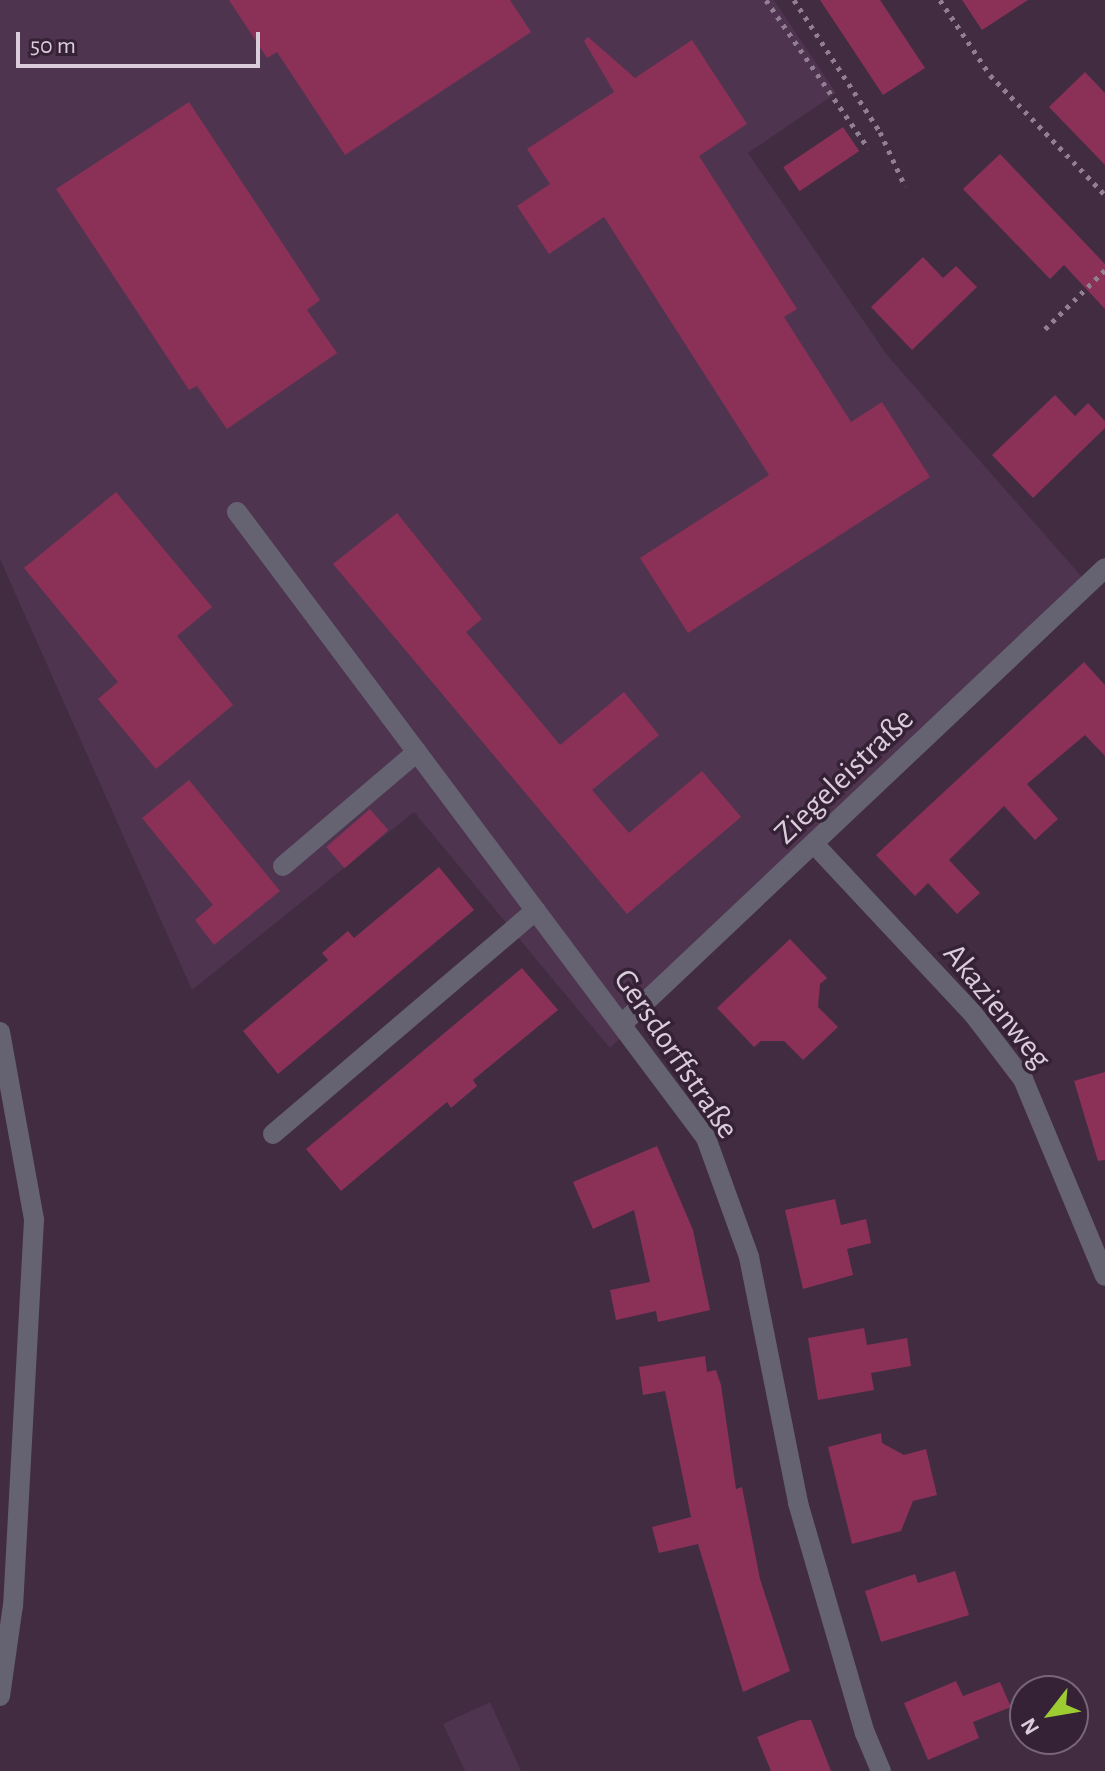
<!DOCTYPE html>
<meta charset="utf-8">
<style>
body{margin:0}
#map{position:relative;width:1105px;height:1771px;overflow:hidden;background:#412c42;font-family:"Alegreya Sans",sans-serif}
div>[style]{position:absolute}
[style*='--x']{left:calc(var(--x)*1px);top:calc(var(--y)*1px);width:calc(var(--w)*1px);rotate:calc(var(--a)*1deg)}
.built>*{inset:0;background:#4e344f}
.building>*{inset:0;background:#8b3157;transform-origin:0 0}
.path>*{height:5px;margin-top:-2.5px;transform-origin:0;background:repeating-linear-gradient(90deg,#918091 0 4px,transparent 0 10px)}
.minor>*{height:20px;margin:-10px;padding:0 10px;transform-origin:10px;border-radius:10px;background:#656371}
span{translate:-50% -50%;white-space:nowrap;text-align:center;line-height:1.15;-webkit-text-stroke:7px #362237;paint-order:stroke}
.street-label{font-size:32px;color:#daccda}
.north{position:absolute;left:1009px;top:1675px;width:80px;height:80px;box-sizing:border-box;background:#362237;border:2px solid #786678;border-radius:50%;rotate:239deg;font-size:22px;font-weight:700;line-height:32px;text-align:center;color:#daccda}
.north::after{content:'';display:block;margin:auto;width:28px;height:36px;background:#9ccb32;clip-path:polygon(50% 0,100% 100%,50% 72%,0 100%)}
.scale{position:absolute;left:16px;top:32px;width:244px;height:36px;box-sizing:border-box;border:4px solid #daccda;border-top:0;padding-left:10px;font-size:24px;line-height:28px;white-space:nowrap;color:#daccda;-webkit-text-stroke:6px #362237;paint-order:stroke}
</style>
<div id="map">
<div class="built">
<div style="clip-path:polygon(0 0,774px 0,836px 93px,748px 153px,887px 355px,1089px 585px,610px 1048px,414px 812px,192px 990px,0 559px)"></div>
<div style="clip-path:polygon(490px 1702px,521px 1771px,465px 1771px,443px 1724px)"></div>
</div>
<div class="building">
<div style="clip-path:polygon(229px 0,510px 0,531px 32px,345px 155px,277px 52px,267px 58px)"></div>
<div style="clip-path:polygon(820px 0,880px 0,925px 68px,883px 95px)"></div>
<div style="clip-path:polygon(962px 0,1028px 0,982px 30px)"></div>
<div style="clip-path:polygon(588px 37px,635px 78px,692px 40px,747px 124px,699px 156px,797px 309px,784px 317px,851px 422px,882px 402px,930px 477px,688px 633px,640px 558px,769px 475px,604px 217px,549px 254px,517px 206px,550px 184px,527px 149px,614px 92px,584px 41px)"></div>
<div style="clip-path:polygon(1085px 72px,1105px 93px,1105px 165px,1049px 107px)"></div>
<div style="clip-path:polygon(189px 102px,320px 300px,307px 310px,337px 353px,227px 429px,197px 386px,189px 390px,56px 189px)"></div>
<div style="left:843px;top:127px;width:29px;height:72px;rotate:56deg"></div>
<div style="clip-path:polygon(1000px 154px,1105px 264px,1105px 309px,1064px 265px,1050px 279px,963px 189px)"></div>
<div style="clip-path:polygon(923px 257px,943px 278px,956px 266px,977px 287px,912px 350px,871px 307px)"></div>
<div style="clip-path:polygon(1055px 395px,1075px 416px,1088px 403px,1105px 421px,1105px 428px,1033px 498px,992px 455px)"></div>
<div style="clip-path:polygon(116px 492px,212px 607px,177px 636px,233px 705px,156px 769px,98px 699px,118px 682px,24px 568px)"></div>
<div style="clip-path:polygon(397px 513px,482px 619px,466px 632px,560px 745px,624px 692px,659px 735px,592px 790px,629px 833px,702px 771px,741px 817px,627px 914px,333px 564px)"></div>
<div style="clip-path:polygon(1084px 662px,1105px 685px,1105px 756px,1085px 735px,1027px 784px,1058px 819px,1035px 840px,1004px 806px,949px 860px,980px 893px,957px 914px,928px 883px,915px 896px,876px 855px)"></div>
<div style="clip-path:polygon(189px 780px,280px 891px,214px 945px,195px 920px,213px 905px,142px 818px)"></div>
<div style="left:370px;top:809px;width:28px;height:58px;rotate:49deg"></div>
<div style="clip-path:polygon(439px 867px,474px 910px,278px 1074px,243px 1031px,328px 960px,322px 953px,348px 931px,354px 938px)"></div>
<div style="clip-path:polygon(790px 939px,827px 978px,820px 984px,818px 1007px,838px 1027px,803px 1060px,784px 1041px,761px 1041px,754px 1047px,717px 1008px)"></div>
<div style="clip-path:polygon(522px 968px,558px 1010px,473px 1080px,477px 1086px,451px 1108px,447px 1102px,341px 1191px,306px 1149px)"></div>
<div style="clip-path:polygon(1105px 1072px,1105px 1160px,1098px 1161px,1074px 1081px)"></div>
<div style="clip-path:polygon(657px 1146px,693px 1230px,710px 1310px,658px 1322px,656px 1311px,616px 1320px,610px 1290px,650px 1282px,634px 1210px,593px 1229px,573px 1182px)"></div>
<div style="clip-path:polygon(835px 1199px,841px 1225px,866px 1219px,871px 1243px,847px 1249px,853px 1275px,803px 1289px,785px 1210px)"></div>
<div style="clip-path:polygon(864px 1328px,867px 1345px,907px 1338px,911px 1366px,871px 1373px,874px 1390px,818px 1400px,808px 1338px)"></div>
<div style="clip-path:polygon(705px 1356px,707px 1372px,716px 1370px,721px 1385px,736px 1489px,742px 1487px,760px 1579px,790px 1671px,743px 1692px,698px 1544px,659px 1553px,652px 1527px,691px 1517px,665px 1391px,643px 1395px,639px 1367px)"></div>
<div style="clip-path:polygon(881px 1433px,882px 1443px,904px 1455px,926px 1449px,937px 1495px,913px 1501px,901px 1531px,852px 1544px,828px 1447px)"></div>
<div style="clip-path:polygon(955px 1571px,969px 1615px,881px 1642px,865px 1591px,915px 1574px,918px 1583px)"></div>
<div style="clip-path:polygon(956px 1681px,963px 1696px,1000px 1682px,1011px 1707px,973px 1722px,979px 1738px,928px 1760px,904px 1703px)"></div>
<div style="clip-path:polygon(800px 1720px,811px 1720px,831px 1771px,771px 1771px,757px 1737px)"></div>
</div>
<div class="path">
<div style="--x:766;--y:0;--w:180;--a:55.4"></div>
<div style="--x:794;--y:0;--w:158;--a:56.9"></div>
<div style="--x:880;--y:132;--w:60;--a:65.2"></div>
<div style="--x:940;--y:0;--w:90;--a:56.3"></div>
<div style="--x:990;--y:75;--w:166;--a:46.2"></div>
<div style="--x:1045;--y:329;--w:84;--a:-44.5"></div>
</div>
<div class="minor">
<div style="--x:237;--y:512;--w:782;--a:53.16"></div>
<div style="--x:706;--y:1138;--w:127;--a:70.1"></div>
<div style="--x:749;--y:1257;--w:251;--a:78.7"></div>
<div style="--x:798;--y:1503;--w:240;--a:73.8"></div>
<div style="--x:865;--y:1733;--w:41;--a:67.2"></div>
<div style="--x:816;--y:846;--w:231;--a:46.9"></div>
<div style="--x:974;--y:1015;--w:81;--a:52.6"></div>
<div style="--x:1023;--y:1079;--w:213;--a:67.4"></div>
<div style="--x:283;--y:866;--w:176;--a:-40.4"></div>
<div style="--x:622;--y:1024;--w:664;--a:-43.35"></div>
<div style="--x:0;--y:1032;--w:191;--a:79.7"></div>
<div style="--x:34;--y:1220;--w:386;--a:93.1"></div>
<div style="--x:13;--y:1605;--w:92;--a:98.1"></div>
<div style="--x:273;--y:1134;--w:345;--a:-40.4"></div>
</div>
<div class="street-label">
<span style="left:844px;top:776px;rotate:-44deg">Ziegeleistraße</span>
<span style="left:997px;top:1006px;rotate:51deg">Akazienweg</span>
<span style="left:676px;top:1054px;rotate:56deg">Gersdorffstraße</span>
</div>
<div class="north">N</div>
<div class="scale">50 m</div>
</div>
